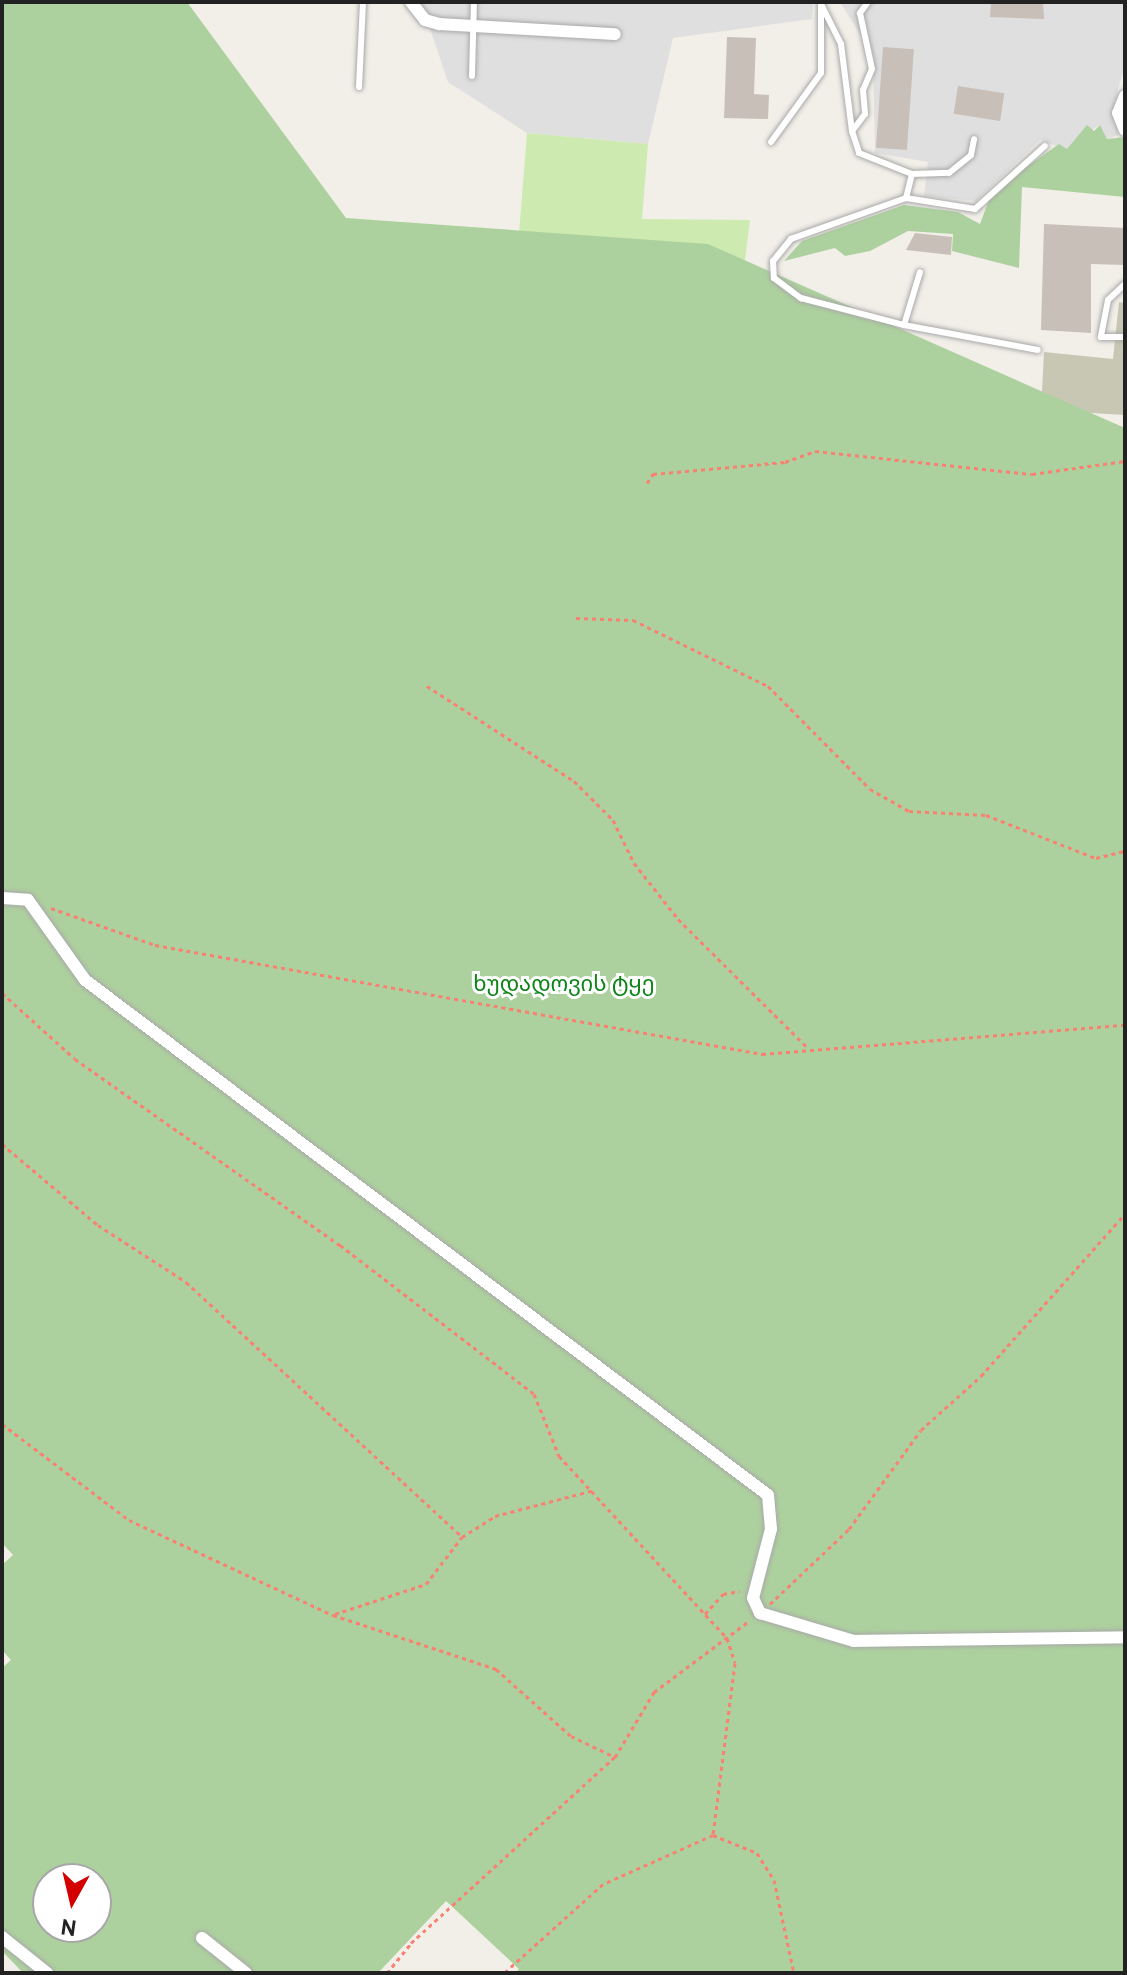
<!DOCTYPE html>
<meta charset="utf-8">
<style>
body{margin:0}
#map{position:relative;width:1127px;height:1975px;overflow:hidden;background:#f2efe9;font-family:Overpass,"Noto Sans Georgian",sans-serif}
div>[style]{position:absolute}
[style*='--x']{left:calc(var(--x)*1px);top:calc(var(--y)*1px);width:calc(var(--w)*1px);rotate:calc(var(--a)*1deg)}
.residential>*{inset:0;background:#e0dfdf}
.construction>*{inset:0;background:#c7c7b4}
.grass>*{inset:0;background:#cdebb0}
.forest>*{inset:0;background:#add19e}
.building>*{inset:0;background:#c7bfb8;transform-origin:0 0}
.path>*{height:3px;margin-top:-1.5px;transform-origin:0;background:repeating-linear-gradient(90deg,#fa8072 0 4px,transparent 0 8px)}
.roads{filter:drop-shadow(0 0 2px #a9a9a9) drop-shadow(0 0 2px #a9a9a9)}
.service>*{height:6px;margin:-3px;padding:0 3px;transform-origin:3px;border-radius:3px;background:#fff}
.minor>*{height:12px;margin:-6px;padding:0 6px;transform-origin:6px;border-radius:6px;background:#fff}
span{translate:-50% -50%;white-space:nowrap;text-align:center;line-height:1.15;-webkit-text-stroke:6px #fff;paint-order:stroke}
.park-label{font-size:22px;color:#0c8416}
.frame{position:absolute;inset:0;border:4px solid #222;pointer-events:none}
.north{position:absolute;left:32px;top:1863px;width:80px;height:80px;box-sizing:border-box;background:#fff;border:2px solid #a7a7a7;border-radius:50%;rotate:188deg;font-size:22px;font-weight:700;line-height:32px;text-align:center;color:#222}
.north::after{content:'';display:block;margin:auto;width:28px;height:36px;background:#d40000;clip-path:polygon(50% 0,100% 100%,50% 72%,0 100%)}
</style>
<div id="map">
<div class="residential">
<div style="clip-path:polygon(421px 2px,813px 2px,812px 19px,673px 38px,648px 144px,527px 133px,448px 82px)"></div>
<div style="clip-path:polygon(840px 2px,1125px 2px,1125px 64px,1112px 112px,1119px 135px,1107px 139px,1099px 125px,1067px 150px,1040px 140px,976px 201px,924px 196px,928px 162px,875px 153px,873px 55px)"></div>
</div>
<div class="construction">
<div style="clip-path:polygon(1119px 302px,1125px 303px,1125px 415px,1041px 410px,1044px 352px,1113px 359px)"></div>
</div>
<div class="grass">
<div style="clip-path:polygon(527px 133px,648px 144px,642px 219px,750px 220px,745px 260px,517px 258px)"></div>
</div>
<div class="forest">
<div style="clip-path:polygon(evenodd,2px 2px,187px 2px,346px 218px,708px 244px,1125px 428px,1125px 1973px,515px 1973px,519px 1969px,446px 1901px,378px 1973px,23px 1973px,2px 1951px,2px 1668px,11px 1660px,2px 1650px,2px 1565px,13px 1555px,2px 1543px,2px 2px,48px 1879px,96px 1879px,96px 1927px,48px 1927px,48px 1879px)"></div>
<div style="clip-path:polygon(1087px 125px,1094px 131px,1100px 125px,1107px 139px,1125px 137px,1125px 197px,1022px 187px,1019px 268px,952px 251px,953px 234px,908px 231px,870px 251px,845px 256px,835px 248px,784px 261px,802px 241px,904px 205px,958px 212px,980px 224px,989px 200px,1014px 176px,1059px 144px,1067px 149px)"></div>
</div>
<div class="building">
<div style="clip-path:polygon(991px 2px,1043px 2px,1044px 19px,990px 17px)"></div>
<div style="clip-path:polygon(727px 37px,756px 38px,754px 94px,769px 95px,768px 119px,724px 118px)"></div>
<div style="left:883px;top:47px;width:31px;height:101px;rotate:4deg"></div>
<div style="left:958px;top:86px;width:47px;height:28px;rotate:9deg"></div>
<div style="clip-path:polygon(1044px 224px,1125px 228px,1125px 265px,1091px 264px,1091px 333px,1041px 330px)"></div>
<div style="clip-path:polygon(915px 233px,952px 237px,951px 255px,906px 250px)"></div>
</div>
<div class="path">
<div style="--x:647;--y:483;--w:11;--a:-56"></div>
<div style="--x:653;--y:474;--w:133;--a:-5.2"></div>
<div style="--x:785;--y:462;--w:32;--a:-20"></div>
<div style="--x:815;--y:451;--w:218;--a:6.1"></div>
<div style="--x:1032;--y:474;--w:94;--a:-8"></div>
<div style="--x:576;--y:618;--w:57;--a:2"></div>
<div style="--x:633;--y:620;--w:150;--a:26.1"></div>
<div style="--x:768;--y:686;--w:145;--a:45.3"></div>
<div style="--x:870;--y:789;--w:45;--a:29.4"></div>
<div style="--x:909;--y:811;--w:77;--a:3"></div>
<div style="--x:986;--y:815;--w:118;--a:21.4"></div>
<div style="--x:1096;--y:858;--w:30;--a:-14"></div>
<div style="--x:427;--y:686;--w:175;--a:32.9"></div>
<div style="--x:574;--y:781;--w:55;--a:45"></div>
<div style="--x:613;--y:820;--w:48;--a:64"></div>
<div style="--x:634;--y:863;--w:71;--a:51.8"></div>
<div style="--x:678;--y:919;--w:182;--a:44.8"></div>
<div style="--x:51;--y:908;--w:110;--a:19.6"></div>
<div style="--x:155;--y:945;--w:617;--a:10.18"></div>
<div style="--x:762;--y:1054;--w:364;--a:-4.6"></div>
<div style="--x:2;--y:993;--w:98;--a:42.1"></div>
<div style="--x:75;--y:1059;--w:324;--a:35.1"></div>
<div style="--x:340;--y:1245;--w:245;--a:37.5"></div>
<div style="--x:534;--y:1394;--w:67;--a:68"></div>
<div style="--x:559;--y:1456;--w:248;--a:47.3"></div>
<div style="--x:727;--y:1638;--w:26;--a:72"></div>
<div style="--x:735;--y:1663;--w:173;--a:97.3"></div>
<div style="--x:713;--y:1835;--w:120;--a:156"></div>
<div style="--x:603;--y:1884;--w:133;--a:138"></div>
<div style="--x:2;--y:1144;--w:126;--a:40.2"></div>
<div style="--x:98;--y:1225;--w:105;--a:32.9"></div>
<div style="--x:186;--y:1282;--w:376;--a:42.7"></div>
<div style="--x:2;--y:1424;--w:159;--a:37.1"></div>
<div style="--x:129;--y:1520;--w:225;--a:25"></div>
<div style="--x:333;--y:1615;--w:172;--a:18.3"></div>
<div style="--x:496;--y:1669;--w:101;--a:41.8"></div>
<div style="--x:571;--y:1736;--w:49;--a:25.5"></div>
<div style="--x:615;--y:1757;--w:76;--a:-59"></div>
<div style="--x:654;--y:1692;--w:119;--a:-36.8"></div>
<div style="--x:770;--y:1604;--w:109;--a:-43.5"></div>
<div style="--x:849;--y:1529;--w:122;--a:-54"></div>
<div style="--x:921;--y:1430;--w:81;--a:-42"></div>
<div style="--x:981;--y:1376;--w:217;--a:-48.4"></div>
<div style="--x:335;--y:1614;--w:96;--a:-18.2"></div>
<div style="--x:426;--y:1584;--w:59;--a:-52.5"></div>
<div style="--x:462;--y:1537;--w:39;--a:-32"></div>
<div style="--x:495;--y:1516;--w:102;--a:-14.7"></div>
<div style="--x:705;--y:1614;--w:27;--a:-48"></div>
<div style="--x:723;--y:1594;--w:17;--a:-10"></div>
<div style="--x:713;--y:1835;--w:48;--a:22.2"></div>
<div style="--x:757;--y:1853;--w:32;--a:58"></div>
<div style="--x:774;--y:1880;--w:95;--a:77.9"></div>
<div style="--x:387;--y:1973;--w:38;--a:-51"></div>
<div style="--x:411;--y:1943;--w:276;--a:-42.4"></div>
</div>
<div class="roads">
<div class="service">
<div style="--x:868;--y:2;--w:14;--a:126"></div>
<div style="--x:860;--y:13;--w:57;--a:77.9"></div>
<div style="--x:872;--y:69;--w:23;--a:113"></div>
<div style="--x:863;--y:90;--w:24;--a:85"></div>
<div style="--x:865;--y:114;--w:21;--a:127"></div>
<div style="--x:852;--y:131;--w:23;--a:72"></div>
<div style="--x:859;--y:153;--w:57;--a:21.6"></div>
<div style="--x:912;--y:174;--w:37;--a:-2"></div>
<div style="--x:949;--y:173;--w:28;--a:-39"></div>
<div style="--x:971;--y:155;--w:16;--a:-79"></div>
<div style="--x:821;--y:4;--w:45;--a:63.4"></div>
<div style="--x:841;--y:44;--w:88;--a:82.8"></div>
<div style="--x:472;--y:76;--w:74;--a:-88.5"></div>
<div style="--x:359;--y:87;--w:85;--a:-87.3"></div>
<div style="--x:771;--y:142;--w:85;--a:-54.1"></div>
<div style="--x:821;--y:73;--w:71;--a:-90"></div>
<div style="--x:912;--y:174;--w:25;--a:104"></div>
<div style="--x:906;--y:198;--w:122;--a:160.4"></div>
<div style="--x:791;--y:239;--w:28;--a:129"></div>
<div style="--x:773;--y:261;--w:17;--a:87"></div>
<div style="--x:774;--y:278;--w:34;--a:37"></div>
<div style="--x:801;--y:298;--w:106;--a:14.7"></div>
<div style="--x:904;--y:325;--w:55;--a:-73.2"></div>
<div style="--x:906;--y:198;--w:70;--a:9.1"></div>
<div style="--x:975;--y:209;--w:94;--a:-42"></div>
<div style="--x:1125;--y:284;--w:23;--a:137"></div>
<div style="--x:1108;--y:300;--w:38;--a:101"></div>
<div style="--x:1101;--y:337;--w:24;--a:0"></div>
<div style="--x:904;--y:325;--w:136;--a:10.6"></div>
</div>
<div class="minor">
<div style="--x:411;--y:2;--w:23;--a:52"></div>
<div style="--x:425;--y:20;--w:15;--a:16"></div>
<div style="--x:439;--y:24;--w:176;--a:3.3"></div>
<div style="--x:1125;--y:96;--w:18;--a:112"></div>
<div style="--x:1118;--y:113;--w:18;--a:68"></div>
<div style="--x:2;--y:898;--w:26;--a:4"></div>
<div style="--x:28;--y:900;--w:98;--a:54.5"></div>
<div style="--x:85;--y:980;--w:855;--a:37.02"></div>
<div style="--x:768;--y:1495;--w:34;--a:85"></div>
<div style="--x:771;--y:1529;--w:71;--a:104.6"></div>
<div style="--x:753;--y:1598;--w:17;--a:65"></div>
<div style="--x:760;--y:1613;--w:98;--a:16.6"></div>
<div style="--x:854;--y:1641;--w:271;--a:-0.8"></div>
<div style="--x:2;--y:1937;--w:58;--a:38.7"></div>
<div style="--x:202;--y:1938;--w:56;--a:38.5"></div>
</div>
</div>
<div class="park-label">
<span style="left:564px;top:986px">ხუდადოვის ტყე</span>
</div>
<div class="frame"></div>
<div class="north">N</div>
</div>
